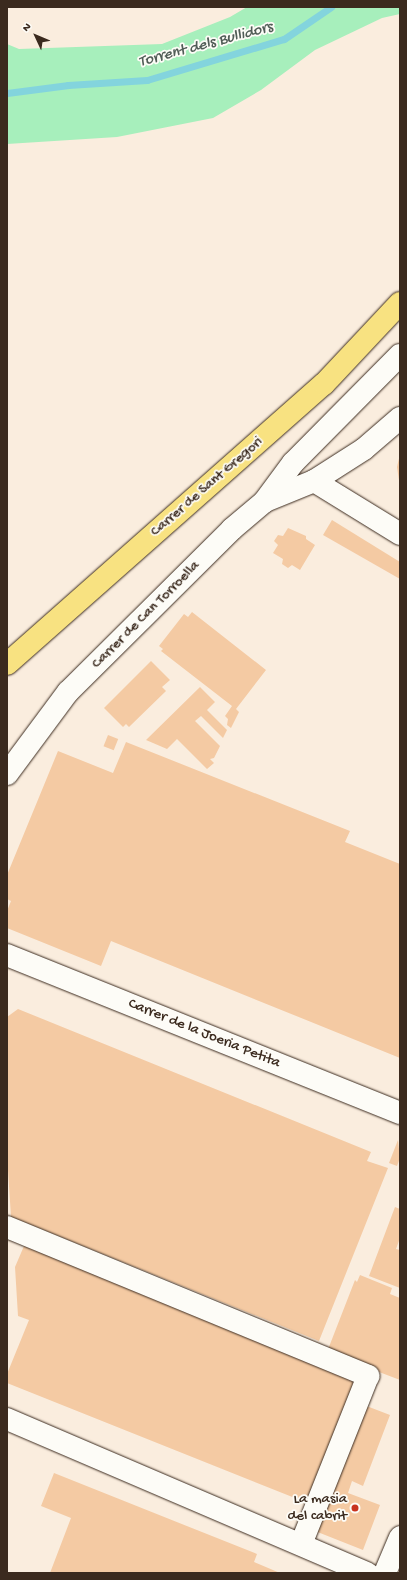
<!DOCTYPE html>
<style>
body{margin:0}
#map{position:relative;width:407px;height:1580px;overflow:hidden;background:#faedde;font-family:"Gochi Hand",sans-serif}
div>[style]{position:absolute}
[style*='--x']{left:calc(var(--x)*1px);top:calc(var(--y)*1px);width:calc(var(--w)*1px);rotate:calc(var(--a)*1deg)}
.green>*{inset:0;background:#a7efbc}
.stream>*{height:7px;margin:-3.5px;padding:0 3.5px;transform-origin:3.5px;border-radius:3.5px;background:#83d4dd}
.building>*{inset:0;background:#f4caa3;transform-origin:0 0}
.roads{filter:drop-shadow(0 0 1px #3b2a1e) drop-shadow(0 0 1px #3b2a1e)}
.minor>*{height:22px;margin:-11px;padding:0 11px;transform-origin:11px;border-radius:11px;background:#fdfcf7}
.major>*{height:22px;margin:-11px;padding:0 11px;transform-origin:11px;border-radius:11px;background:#f8e281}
.dots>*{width:11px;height:11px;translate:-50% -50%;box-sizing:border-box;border:2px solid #fdfcf7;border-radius:50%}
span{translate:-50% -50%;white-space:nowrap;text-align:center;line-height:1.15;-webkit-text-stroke:3.5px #fdfcf7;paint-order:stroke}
.street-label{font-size:15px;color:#3b2a1e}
.poi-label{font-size:15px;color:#3b2a1e}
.right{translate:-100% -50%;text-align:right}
.water-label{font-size:16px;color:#515d57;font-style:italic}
.frame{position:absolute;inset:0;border:8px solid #3b2a1e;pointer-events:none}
.north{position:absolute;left:16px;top:16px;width:40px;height:40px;-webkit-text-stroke:3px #fdfcf7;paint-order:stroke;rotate:314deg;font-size:11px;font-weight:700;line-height:16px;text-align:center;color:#3b2a1e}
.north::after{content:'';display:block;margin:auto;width:14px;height:18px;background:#3b2a1e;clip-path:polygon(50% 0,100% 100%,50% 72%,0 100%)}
</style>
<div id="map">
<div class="green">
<div style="clip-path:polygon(247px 7px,400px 7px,400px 14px,382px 18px,315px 50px,261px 90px,213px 118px,117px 137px,7px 144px,7px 44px,19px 49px,162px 44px,230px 17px)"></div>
</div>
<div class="stream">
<div style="--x:7;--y:93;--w:62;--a:-7.5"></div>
<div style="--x:68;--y:85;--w:79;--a:-3.6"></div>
<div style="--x:147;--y:80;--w:143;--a:-16.7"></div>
<div style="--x:284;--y:39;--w:57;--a:-34.2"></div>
</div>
<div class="building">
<div style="clip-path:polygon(400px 454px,400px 487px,397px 467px)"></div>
<div style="clip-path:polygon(332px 520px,400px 562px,400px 579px,323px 535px)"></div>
<div style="clip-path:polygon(288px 528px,306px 536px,306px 539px,315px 545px,300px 570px,292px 565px,288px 568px,282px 564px,283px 559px,273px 553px,278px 545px,274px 541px,278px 535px,283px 536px)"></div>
<div style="clip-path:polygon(192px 612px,266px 670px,236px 709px,239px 712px,231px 728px,227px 725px,228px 719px,225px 716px,232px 706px,161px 651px,163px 649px,159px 646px,184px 614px,188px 617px)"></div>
<div style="clip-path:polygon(151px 661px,170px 680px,162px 687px,166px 691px,129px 727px,126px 724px,123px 727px,104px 708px)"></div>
<div style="clip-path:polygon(200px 687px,215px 702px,207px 710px,227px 730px,223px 738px,201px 716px,195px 721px,220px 746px,214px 758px,210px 759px,214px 763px,207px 769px,177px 739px,167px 749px,146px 740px)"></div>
<div style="left:108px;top:735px;width:11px;height:12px;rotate:22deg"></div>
<div style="clip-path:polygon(126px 742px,350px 831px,345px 842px,400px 864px,400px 1058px,111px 941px,101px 966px,7px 928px,7px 911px,11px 901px,7px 899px,7px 875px,58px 751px,113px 773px)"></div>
<div style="clip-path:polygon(18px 1009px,371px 1152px,367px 1161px,388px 1168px,319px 1341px,11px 1217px,7px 1155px,7px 1017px)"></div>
<div style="clip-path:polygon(398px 1140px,400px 1158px,397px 1166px,389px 1163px)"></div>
<div style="clip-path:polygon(395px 1207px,400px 1209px,400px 1238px,396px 1249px,400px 1250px,400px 1288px,369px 1276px)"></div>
<div style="clip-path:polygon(24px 1246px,359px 1378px,310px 1504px,7px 1383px,7px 1374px,29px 1320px,18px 1316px,15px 1267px)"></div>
<div style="clip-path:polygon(360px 1275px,392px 1288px,390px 1294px,400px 1298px,400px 1380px,327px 1352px,355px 1280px,357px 1282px)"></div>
<div style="clip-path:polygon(364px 1405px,390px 1415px,363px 1486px,352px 1481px,348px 1493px,380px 1505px,363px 1550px,315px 1531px)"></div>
<div style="clip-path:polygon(54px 1473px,257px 1554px,254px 1562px,280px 1573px,50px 1573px,71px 1518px,41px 1506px)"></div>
</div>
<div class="roads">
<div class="minor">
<div style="--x:314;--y:481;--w:101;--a:31.6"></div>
<div style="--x:265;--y:501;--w:53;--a:-22.2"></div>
<div style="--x:314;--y:481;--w:59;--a:-32.6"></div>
<div style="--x:364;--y:449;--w:48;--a:-40.7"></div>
<div style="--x:7;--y:774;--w:102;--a:-53.4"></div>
<div style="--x:68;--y:692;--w:231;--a:-44.8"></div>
<div style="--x:232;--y:529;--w:42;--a:-40.2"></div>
<div style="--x:264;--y:502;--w:49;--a:-53.4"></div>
<div style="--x:293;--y:463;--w:152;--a:-45.3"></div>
<div style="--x:7;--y:955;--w:424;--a:21.9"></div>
<div style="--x:7;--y:1227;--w:391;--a:22.4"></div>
<div style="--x:368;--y:1376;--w:181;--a:111.7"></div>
<div style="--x:7;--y:1419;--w:392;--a:23.2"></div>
<div style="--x:385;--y:1573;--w:39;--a:-67"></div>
</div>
<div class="major">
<div style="--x:7;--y:664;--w:423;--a:-41.5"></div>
<div style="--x:324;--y:384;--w:111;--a:-46.8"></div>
</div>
</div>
<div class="dots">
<div style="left:355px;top:1508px;background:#c8321e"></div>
</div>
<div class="street-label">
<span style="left:207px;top:487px;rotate:-41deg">Carrer de Sant Gregori</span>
<span style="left:146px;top:615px;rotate:-45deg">Carrer de Can Torroella</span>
<span style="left:204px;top:1034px;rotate:22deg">Carrer de la Joeria Petita</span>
</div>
<div class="poi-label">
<span class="right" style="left:347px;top:1508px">La masia<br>del cabrit</span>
</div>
<div class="water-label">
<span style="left:206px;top:46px;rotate:-15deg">Torrent dels Bullidors</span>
</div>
<div class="frame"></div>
<div class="north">N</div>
</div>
